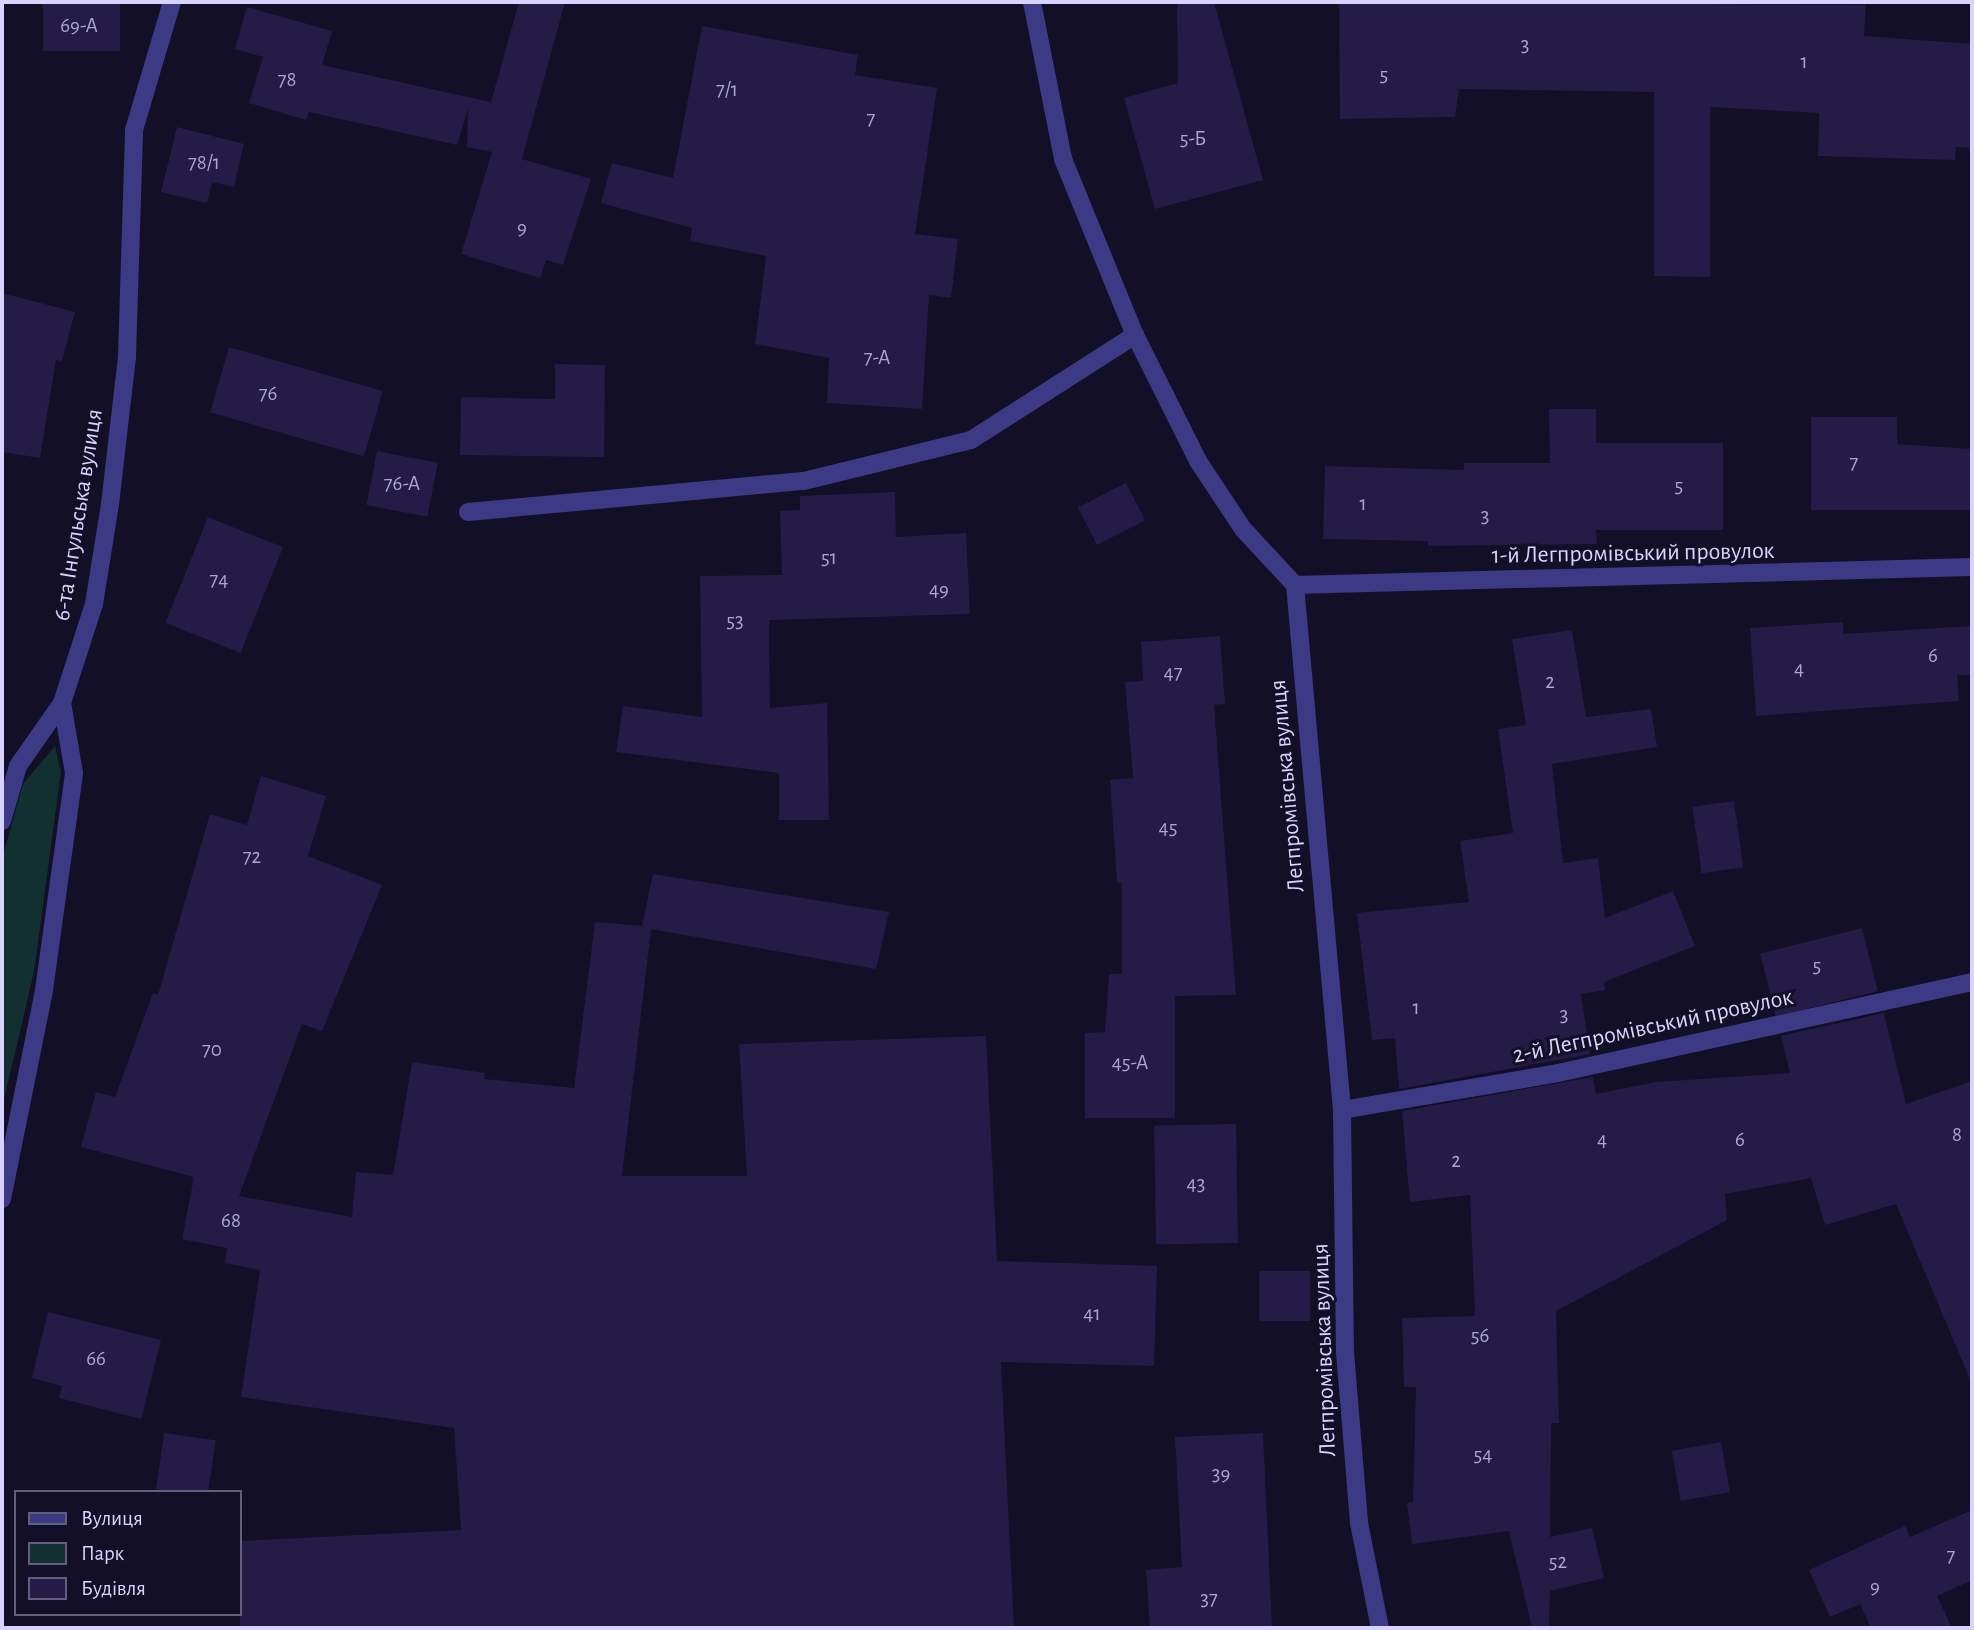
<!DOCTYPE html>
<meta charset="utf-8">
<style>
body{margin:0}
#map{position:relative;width:1974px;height:1630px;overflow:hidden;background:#130f26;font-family:"Alegreya Sans",sans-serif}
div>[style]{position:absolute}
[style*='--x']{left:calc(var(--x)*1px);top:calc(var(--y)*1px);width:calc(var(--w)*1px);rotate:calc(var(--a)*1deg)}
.green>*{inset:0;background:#12302f}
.building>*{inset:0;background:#241b47;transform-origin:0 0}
.minor>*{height:18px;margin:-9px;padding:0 9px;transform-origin:9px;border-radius:9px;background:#3d3a85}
span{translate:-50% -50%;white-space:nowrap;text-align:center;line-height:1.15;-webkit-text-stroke:6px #130f26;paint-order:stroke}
.number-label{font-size:21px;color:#aca6d1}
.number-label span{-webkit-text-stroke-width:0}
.street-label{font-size:24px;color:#d9d4ff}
.frame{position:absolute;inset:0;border:4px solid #d9d4ff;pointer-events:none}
.legend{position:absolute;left:14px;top:1490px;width:228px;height:126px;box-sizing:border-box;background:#130f26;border:2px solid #625e7d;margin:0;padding:9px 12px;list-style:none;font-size:21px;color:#d9d4ff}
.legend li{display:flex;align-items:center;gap:14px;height:35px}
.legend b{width:35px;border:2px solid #625e7d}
</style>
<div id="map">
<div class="green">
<div style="clip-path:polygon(55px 746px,61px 772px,34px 972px,2px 1108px,2px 859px,23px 784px)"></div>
</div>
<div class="building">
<div style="left:43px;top:2px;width:77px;height:49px"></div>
<div style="clip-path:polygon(519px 2px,565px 2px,522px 159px,591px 179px,563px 265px,546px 260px,540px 278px,461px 254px,492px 152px,467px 147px,468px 109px,457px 145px,309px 112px,306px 120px,249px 103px,263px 57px,235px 49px,247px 7px,332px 31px,322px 65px,491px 102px)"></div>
<div style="clip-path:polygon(1177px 2px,1214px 2px,1263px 180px,1155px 209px,1124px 98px,1178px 83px)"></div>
<div style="clip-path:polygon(1339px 2px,1866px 5px,1864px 36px,1972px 44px,1972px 148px,1956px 147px,1955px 160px,1818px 156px,1819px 113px,1710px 107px,1710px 277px,1654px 276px,1654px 92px,1459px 89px,1455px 117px,1340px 119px)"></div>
<div style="clip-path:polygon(702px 26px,858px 55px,855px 75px,937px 88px,915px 234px,958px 239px,951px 298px,929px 295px,922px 409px,827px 403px,829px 358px,755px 344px,766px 256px,690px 241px,692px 228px,601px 203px,612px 163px,673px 178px)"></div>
<div style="clip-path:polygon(177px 127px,244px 144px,234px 187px,212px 182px,207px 203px,161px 192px)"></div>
<div style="clip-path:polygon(2px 293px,75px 312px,62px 361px,56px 360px,40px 458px,2px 452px)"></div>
<div style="left:229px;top:347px;width:160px;height:68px;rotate:16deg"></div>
<div style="clip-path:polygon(555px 364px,605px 365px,604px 457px,460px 455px,461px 397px,555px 399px)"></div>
<div style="clip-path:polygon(1549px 409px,1596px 409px,1596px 443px,1723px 443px,1723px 530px,1596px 530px,1597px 544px,1428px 546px,1428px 541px,1323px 539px,1325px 466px,1464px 470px,1464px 463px,1550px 463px)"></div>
<div style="clip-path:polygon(1811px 417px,1897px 417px,1897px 444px,1972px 449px,1972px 510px,1811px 510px)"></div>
<div style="left:377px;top:451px;width:62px;height:55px;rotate:11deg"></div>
<div style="left:1126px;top:483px;width:42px;height:54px;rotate:63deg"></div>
<div style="clip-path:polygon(895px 492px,896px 537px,966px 533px,970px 614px,769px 620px,770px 708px,827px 703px,829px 820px,779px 820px,779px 773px,616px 752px,623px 706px,702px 717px,700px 576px,782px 575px,780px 511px,800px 510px,800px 496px)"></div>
<div style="left:208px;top:517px;width:81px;height:114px;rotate:22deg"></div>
<div style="clip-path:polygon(1843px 622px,1843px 634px,1972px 626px,1972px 675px,1957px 675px,1959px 701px,1756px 716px,1750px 628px)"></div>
<div style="clip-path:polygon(1572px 630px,1586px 717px,1651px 709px,1657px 747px,1552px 764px,1563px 863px,1598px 858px,1605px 918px,1673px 891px,1695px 946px,1604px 982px,1605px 990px,1581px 994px,1590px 1054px,1399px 1089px,1395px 1038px,1372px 1040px,1357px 913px,1469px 902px,1460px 841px,1513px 833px,1498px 729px,1526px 725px,1512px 639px)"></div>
<div style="clip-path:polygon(1220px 636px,1225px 704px,1214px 705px,1236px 995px,1175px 996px,1175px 1118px,1085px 1118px,1085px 1033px,1105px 1032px,1109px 974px,1122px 974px,1122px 883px,1117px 883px,1110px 780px,1133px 778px,1125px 682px,1143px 681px,1141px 642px)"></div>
<div style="clip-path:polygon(261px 776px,326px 796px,308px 856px,382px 885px,322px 1031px,302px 1024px,239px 1196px,352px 1217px,356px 1172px,393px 1175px,412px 1062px,485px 1073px,484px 1079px,574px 1088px,595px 922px,642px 926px,653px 874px,889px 912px,876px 969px,651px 929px,622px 1176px,747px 1176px,739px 1044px,986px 1036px,997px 1261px,1157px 1266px,1154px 1366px,1001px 1362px,1014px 1628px,240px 1628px,240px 1541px,461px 1530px,454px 1428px,241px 1397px,260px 1270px,225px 1263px,227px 1248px,182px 1239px,194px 1177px,81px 1147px,96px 1092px,115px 1097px,153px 993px,158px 995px,210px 814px,247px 825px)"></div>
<div style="left:1734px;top:801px;width:67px;height:42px;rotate:82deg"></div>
<div style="left:1862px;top:928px;width:65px;height:105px;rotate:76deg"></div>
<div style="clip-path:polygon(1884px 1013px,1906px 1104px,1972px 1081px,1972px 1384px,1896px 1204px,1825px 1225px,1811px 1178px,1725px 1194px,1727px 1220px,1556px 1311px,1559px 1423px,1551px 1423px,1550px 1537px,1592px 1528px,1604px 1578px,1550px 1591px,1549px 1628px,1532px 1628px,1509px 1531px,1412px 1544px,1407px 1503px,1413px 1502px,1416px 1387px,1404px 1387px,1402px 1318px,1475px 1316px,1470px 1195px,1410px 1202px,1402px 1111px,1593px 1077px,1596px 1094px,1656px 1082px,1790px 1073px,1781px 1036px)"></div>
<div style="left:1236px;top:1124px;width:119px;height:82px;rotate:89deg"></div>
<div style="left:1259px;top:1271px;width:51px;height:50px"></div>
<div style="clip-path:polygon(48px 1312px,161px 1340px,141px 1419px,59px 1398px,62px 1386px,32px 1378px)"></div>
<div style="left:164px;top:1433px;width:52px;height:60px;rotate:8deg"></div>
<div style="clip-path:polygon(1263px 1433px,1272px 1628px,1150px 1628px,1146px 1570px,1182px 1567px,1175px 1437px)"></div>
<div style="left:1721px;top:1442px;width:51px;height:50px;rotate:80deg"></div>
<div style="clip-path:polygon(1972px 1510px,1972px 1580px,1937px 1596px,1952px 1628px,1871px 1628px,1860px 1604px,1830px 1617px,1809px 1570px,1905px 1526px,1910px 1537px)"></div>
</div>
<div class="minor">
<div style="--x:1032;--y:2;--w:160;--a:78.8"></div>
<div style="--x:1063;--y:159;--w:190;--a:67.8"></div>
<div style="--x:1135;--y:335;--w:141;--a:63.4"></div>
<div style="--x:1198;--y:461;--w:82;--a:56.5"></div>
<div style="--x:1243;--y:529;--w:76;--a:47.1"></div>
<div style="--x:1295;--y:585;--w:527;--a:84.88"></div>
<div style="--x:1342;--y:1110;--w:242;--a:89.3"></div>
<div style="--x:1345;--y:1352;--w:172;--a:85.3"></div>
<div style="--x:1359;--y:1523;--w:107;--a:78.7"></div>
<div style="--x:468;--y:512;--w:337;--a:-5.3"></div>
<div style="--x:804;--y:481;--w:172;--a:-13.8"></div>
<div style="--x:971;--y:440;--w:195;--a:-32.6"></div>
<div style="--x:1295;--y:585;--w:677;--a:-1.52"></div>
<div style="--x:2;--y:821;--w:57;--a:-73.8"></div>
<div style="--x:18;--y:766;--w:77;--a:-55.1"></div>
<div style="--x:1342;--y:1110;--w:219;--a:-9.7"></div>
<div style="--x:1558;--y:1073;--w:424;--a:-12.4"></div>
<div style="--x:2;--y:1199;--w:213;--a:-78.6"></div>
<div style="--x:44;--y:990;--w:219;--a:-82.1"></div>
<div style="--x:74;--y:773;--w:71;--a:-99.7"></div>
<div style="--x:62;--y:703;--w:104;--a:-72.1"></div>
<div style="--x:94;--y:604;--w:101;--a:-80.9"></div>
<div style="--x:110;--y:504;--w:149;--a:-83.4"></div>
<div style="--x:127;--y:356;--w:226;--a:-88.2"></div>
<div style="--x:134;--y:130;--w:134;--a:-73.5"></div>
</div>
<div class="number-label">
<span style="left:79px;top:26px">69-А</span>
<span style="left:1525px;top:45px">3</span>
<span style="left:1804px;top:62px">1</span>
<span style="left:1384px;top:75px">5</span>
<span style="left:287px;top:80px">78</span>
<span style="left:727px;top:90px">7/1</span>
<span style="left:871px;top:119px">7</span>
<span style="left:1193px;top:139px">5-Б</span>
<span style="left:204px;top:163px">78/1</span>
<span style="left:522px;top:228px">9</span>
<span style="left:877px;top:358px">7-А</span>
<span style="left:268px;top:394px">76</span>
<span style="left:1854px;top:463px">7</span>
<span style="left:402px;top:484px">76-А</span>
<span style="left:1679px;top:486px">5</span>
<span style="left:1363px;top:504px">1</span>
<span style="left:1485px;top:516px">3</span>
<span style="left:829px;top:558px">51</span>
<span style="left:219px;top:580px">74</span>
<span style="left:939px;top:590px">49</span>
<span style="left:735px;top:621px">53</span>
<span style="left:1933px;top:656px">6</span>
<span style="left:1799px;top:669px">4</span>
<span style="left:1173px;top:673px">47</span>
<span style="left:1550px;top:682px">2</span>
<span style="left:1168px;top:828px">45</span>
<span style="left:252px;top:857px">72</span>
<span style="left:1817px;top:966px">5</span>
<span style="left:1416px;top:1008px">1</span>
<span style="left:1564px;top:1015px">3</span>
<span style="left:212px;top:1050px">70</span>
<span style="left:1130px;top:1063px">45-А</span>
<span style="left:1957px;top:1135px">8</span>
<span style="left:1602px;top:1140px">4</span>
<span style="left:1740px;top:1140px">6</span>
<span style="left:1456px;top:1161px">2</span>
<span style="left:1196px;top:1184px">43</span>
<span style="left:231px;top:1221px">68</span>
<span style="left:1092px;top:1314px">41</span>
<span style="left:1480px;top:1336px">56</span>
<span style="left:96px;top:1359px">66</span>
<span style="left:1483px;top:1455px">54</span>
<span style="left:1221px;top:1474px">39</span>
<span style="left:1951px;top:1556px">7</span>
<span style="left:1558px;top:1562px">52</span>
<span style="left:1875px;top:1587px">9</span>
<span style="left:1209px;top:1599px">37</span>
</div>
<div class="street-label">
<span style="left:79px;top:515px;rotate:-81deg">6-та Інгульська вулиця</span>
<span style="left:1633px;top:554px;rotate:-1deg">1-й Легпромівський провулок</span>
<span style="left:1288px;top:786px;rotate:-95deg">Легпромівська вулиця</span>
<span style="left:1653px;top:1027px;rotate:-12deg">2-й Легпромівський провулок</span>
<span style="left:1325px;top:1350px;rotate:-92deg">Легпромівська вулиця</span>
</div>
<div class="frame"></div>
<ul class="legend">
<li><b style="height:9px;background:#3d3a85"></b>Вулиця</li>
<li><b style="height:19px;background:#12302f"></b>Парк</li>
<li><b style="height:19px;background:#241b47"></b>Будівля</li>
</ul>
</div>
